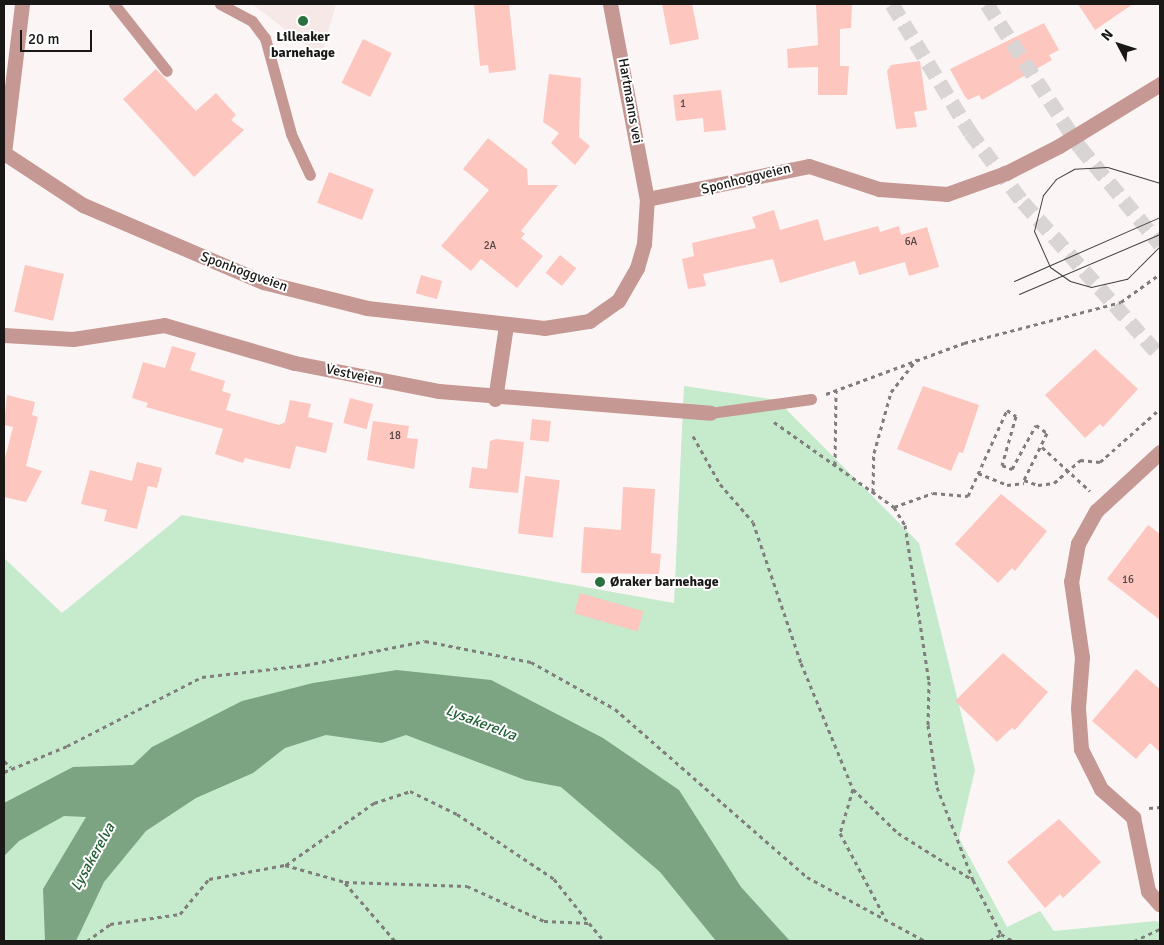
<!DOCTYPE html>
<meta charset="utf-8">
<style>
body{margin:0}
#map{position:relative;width:1164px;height:945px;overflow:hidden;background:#fbf6f5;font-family:Signika,sans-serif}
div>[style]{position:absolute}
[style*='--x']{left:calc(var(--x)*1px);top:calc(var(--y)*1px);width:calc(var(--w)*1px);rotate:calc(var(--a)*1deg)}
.built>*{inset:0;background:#f6e8e6}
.green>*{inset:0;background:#c5eacc}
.water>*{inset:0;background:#7ca483}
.building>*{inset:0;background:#fdc6bf;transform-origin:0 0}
.highway-tunnel>*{height:15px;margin-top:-7.5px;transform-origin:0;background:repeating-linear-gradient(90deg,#d9d5d4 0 15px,transparent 0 23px)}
.path>*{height:3px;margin-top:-1.5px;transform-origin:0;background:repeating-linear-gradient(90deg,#807d7c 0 4px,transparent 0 8px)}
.lane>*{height:11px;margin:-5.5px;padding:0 5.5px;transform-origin:5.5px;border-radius:5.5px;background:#c69893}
.street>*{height:15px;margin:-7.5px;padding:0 7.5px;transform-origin:7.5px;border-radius:7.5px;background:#c69893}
.tram>*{height:1px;margin:-0.5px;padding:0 0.5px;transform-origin:0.5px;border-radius:0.5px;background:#424140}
.dots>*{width:14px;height:14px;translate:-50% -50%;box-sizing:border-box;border:2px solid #fff;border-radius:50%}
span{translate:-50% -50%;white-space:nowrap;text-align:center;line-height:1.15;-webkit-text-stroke:4px #fff;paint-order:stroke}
.number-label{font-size:11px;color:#524441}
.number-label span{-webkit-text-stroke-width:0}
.poi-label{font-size:14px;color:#191817;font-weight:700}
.left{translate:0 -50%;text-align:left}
.street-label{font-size:14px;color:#191817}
.water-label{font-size:15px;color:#235f34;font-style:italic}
.frame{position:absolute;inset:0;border:5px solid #191817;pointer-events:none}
.north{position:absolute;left:1094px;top:20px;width:50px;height:50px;-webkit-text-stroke:4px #fff;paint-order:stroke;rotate:310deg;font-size:14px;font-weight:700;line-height:20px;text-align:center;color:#191817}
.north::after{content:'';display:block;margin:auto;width:18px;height:22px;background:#191817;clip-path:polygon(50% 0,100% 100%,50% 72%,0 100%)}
.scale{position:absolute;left:20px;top:30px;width:72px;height:22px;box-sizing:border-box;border:2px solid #191817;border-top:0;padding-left:6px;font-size:15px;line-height:18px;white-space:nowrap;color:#191817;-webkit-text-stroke:4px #fff;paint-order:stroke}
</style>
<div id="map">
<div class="built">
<div style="clip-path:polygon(252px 4px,336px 4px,321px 57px)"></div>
</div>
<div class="green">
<div style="clip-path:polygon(684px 386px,777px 400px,919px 543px,975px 770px,959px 838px,1007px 927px,1040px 911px,1054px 931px,1156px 921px,1160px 923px,1160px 941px,4px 941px,4px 558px,62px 613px,182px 515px,674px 603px)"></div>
</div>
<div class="water">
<div style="clip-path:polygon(397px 670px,491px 680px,603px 738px,679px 790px,741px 887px,790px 941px,716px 941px,660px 872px,561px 787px,525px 780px,406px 735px,382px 743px,326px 735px,285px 748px,253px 773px,196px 798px,146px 831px,104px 882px,76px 941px,45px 941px,43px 889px,86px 817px,64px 816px,19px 841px,4px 856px,4px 803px,73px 767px,133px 765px,152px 747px,242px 701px,313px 683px)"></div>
</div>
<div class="building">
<div style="clip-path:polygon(474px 4px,509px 4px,516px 70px,489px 73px,488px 65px,480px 66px)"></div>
<div style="clip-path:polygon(662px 4px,692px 4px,699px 39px,670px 45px)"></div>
<div style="clip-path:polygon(816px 4px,852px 4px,851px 28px,840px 29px,840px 66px,849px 66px,847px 95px,818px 95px,818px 67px,788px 68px,787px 49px,818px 45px)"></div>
<div style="clip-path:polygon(1078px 4px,1133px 4px,1095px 30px)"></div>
<div style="clip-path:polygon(1044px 23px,1059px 50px,1049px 55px,1052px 60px,982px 100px,979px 95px,968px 100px,964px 95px,950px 69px)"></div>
<div style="left:363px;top:39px;width:32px;height:49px;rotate:26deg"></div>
<div style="clip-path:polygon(920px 61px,927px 110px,914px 112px,917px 127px,896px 129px,887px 71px,891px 65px)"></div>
<div style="clip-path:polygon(156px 69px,196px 111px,216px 93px,236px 115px,231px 120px,244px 130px,194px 177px,123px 99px)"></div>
<div style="clip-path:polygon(549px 74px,581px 78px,579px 137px,590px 146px,575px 165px,551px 143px,559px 133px,543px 122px)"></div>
<div style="clip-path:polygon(721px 90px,726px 130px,704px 132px,703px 118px,676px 121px,673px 95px)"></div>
<div style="clip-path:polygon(488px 138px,527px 169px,528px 185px,558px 185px,521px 231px,525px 234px,521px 238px,543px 256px,517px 288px,481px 259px,471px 271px,441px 246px,489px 190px,463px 169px)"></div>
<div style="left:329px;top:172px;width:48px;height:33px;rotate:21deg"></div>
<div style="clip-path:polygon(774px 210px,780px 230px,818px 219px,824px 241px,878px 226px,880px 232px,899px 226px,901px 235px,927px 227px,939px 267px,909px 276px,905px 262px,859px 275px,855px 261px,780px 283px,773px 259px,703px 274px,706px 286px,688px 289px,682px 259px,694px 256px,692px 243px,756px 228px,752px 217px)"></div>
<div style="left:560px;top:255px;width:21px;height:23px;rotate:39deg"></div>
<div style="left:25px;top:265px;width:40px;height:48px;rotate:13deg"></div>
<div style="left:421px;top:275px;width:22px;height:19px;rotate:16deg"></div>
<div style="clip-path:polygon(172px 346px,196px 353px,190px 370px,225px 381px,222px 391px,231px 394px,226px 410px,279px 425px,285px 422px,290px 400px,311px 404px,308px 417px,333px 423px,326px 453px,296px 446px,290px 469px,245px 458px,243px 463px,215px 454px,223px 429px,146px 407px,148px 403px,132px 398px,143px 362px,165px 368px)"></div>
<div style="clip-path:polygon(1095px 349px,1138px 389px,1103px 427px,1100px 424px,1085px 438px,1045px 395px)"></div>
<div style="clip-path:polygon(923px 386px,979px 405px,963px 453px,959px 452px,951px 471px,897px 449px)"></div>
<div style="clip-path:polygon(7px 395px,35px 402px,32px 415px,38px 417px,26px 466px,42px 471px,26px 502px,4px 497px,4px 462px,13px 427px,4px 425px)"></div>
<div style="left:350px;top:398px;width:24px;height:26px;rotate:15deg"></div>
<div style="left:532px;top:419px;width:19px;height:21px;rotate:6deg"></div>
<div style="clip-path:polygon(373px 421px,409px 426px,407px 438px,418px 439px,414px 469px,367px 460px)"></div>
<div style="clip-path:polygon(496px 439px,524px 442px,518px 493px,469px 488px,472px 467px,487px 469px,490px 441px)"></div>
<div style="clip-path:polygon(137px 462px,162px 468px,157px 488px,148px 486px,137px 529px,104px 521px,107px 510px,81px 504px,90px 470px,132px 481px)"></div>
<div style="left:525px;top:476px;width:35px;height:58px;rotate:7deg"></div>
<div style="clip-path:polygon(623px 487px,655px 489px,651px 553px,661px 554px,659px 574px,581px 573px,584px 527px,621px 530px)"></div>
<div style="clip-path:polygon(1001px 494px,1047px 531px,1015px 571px,1012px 568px,998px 583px,955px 544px)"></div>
<div style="clip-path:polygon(1148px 525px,1160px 534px,1160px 620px,1107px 579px)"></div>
<div style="left:580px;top:593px;width:66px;height:21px;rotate:16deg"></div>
<div style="clip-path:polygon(1003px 653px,1048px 692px,1015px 730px,1012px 728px,997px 742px,955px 701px)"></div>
<div style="clip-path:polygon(1136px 669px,1160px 689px,1160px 752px,1150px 743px,1136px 759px,1092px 721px)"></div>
<div style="clip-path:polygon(1059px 819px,1101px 862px,1063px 898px,1060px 894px,1045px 908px,1007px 862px)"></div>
</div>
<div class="highway-tunnel">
<div style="--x:892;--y:4;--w:150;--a:58.6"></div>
<div style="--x:970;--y:132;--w:88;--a:52.9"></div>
<div style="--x:1023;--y:202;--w:206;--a:48.3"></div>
<div style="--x:987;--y:4;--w:171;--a:57"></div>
<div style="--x:1080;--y:147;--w:126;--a:50.5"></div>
</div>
<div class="path">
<div style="--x:826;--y:394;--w:147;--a:-20.3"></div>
<div style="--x:964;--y:343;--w:162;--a:-14.6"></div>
<div style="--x:1121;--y:302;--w:48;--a:-35.7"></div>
<div style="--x:774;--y:422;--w:147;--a:35.3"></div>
<div style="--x:894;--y:507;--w:21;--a:59"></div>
<div style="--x:905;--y:525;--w:158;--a:81.3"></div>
<div style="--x:929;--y:681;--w:44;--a:91.3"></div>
<div style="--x:928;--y:725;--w:63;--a:81.7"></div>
<div style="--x:937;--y:787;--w:100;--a:68.8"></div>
<div style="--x:973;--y:880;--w:61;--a:62.6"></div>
<div style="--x:1001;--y:934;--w:14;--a:30"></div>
<div style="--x:693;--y:436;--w:55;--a:60.6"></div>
<div style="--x:720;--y:484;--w:50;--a:49"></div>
<div style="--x:753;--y:522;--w:149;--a:71.2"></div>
<div style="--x:801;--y:663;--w:136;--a:67.6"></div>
<div style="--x:853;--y:789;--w:46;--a:106.5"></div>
<div style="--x:840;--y:833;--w:92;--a:62"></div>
<div style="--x:1042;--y:447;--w:65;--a:42.5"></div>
<div style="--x:835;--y:465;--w:74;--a:-89.2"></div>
<div style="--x:978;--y:473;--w:31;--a:22"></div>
<div style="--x:1007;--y:485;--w:17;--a:-7"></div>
<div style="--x:873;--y:492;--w:39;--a:-89"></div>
<div style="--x:874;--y:453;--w:63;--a:-74.4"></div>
<div style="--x:891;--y:392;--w:42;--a:-51.8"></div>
<div style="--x:894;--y:507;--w:41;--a:-19.7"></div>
<div style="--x:933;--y:493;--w:35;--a:5"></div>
<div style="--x:968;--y:496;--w:94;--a:-65.6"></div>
<div style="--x:1007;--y:410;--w:11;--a:34"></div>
<div style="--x:1016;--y:416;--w:51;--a:105.9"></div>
<div style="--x:1002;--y:465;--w:11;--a:22"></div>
<div style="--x:1012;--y:469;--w:50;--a:-61.4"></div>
<div style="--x:1036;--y:425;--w:14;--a:36"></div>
<div style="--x:1047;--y:433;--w:52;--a:116.1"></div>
<div style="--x:1024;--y:480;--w:15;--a:20"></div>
<div style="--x:1038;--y:485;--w:16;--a:-7"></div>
<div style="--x:1054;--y:483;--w:35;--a:-41"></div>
<div style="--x:1080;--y:460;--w:20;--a:6"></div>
<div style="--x:1100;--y:462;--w:80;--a:-41.5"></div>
<div style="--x:4;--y:761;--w:9;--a:41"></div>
<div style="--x:4;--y:772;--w:68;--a:-22.4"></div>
<div style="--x:67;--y:746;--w:152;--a:-27.1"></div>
<div style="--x:202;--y:677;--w:105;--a:-6.6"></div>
<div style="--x:306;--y:665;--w:121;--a:-11.4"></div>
<div style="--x:425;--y:641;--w:108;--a:11.2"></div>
<div style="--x:531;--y:662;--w:96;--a:29.2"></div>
<div style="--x:615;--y:709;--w:255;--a:41.2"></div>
<div style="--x:807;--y:877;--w:134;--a:28.5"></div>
<div style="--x:853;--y:789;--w:63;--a:44.4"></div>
<div style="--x:898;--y:833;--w:89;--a:32.1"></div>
<div style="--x:1149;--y:808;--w:11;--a:-5"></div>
<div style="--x:286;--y:865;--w:108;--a:-35.2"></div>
<div style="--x:374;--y:803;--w:38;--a:-18"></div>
<div style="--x:410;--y:791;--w:52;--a:26.1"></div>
<div style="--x:457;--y:814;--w:117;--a:33.8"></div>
<div style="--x:554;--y:879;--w:56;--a:51.5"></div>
<div style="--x:345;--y:883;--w:77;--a:49.2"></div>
<div style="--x:87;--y:941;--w:29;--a:-36"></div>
<div style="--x:110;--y:924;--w:71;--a:-8.1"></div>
<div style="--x:180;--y:914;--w:45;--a:-50.4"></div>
<div style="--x:209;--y:879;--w:77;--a:-10.4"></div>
<div style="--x:285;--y:865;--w:62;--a:15.8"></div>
<div style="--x:345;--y:882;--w:122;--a:1.9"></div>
<div style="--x:467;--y:886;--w:85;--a:24.4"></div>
<div style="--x:544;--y:921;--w:45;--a:2.5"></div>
<div style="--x:589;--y:923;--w:23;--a:50"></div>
<div style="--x:990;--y:941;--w:13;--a:-32"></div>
<div style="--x:1134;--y:941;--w:29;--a:-25"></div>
</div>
<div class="lane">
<div style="--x:114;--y:4;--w:85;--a:51.7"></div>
<div style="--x:220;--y:4;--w:36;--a:28"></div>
<div style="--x:252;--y:21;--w:21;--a:53"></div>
<div style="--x:265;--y:38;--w:99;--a:74.8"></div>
<div style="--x:291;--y:134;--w:45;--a:65.1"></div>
<div style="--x:710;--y:413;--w:102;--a:-7.9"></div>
</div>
<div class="street">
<div style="--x:610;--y:4;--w:198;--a:79.3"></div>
<div style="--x:4;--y:153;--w:95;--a:33.4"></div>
<div style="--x:83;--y:205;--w:196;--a:23.2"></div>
<div style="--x:263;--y:282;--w:107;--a:14"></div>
<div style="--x:367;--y:308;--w:178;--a:6.4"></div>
<div style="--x:544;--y:328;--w:46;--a:-8.8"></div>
<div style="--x:589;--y:321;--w:35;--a:-35"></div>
<div style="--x:618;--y:301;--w:38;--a:-60"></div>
<div style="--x:637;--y:268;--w:25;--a:-74"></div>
<div style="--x:644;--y:244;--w:45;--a:-86.2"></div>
<div style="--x:647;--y:199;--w:165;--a:-11.5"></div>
<div style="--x:809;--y:166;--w:74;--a:18.2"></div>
<div style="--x:879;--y:189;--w:68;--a:4.2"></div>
<div style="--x:947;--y:194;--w:63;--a:-19.6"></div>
<div style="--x:1006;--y:173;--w:59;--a:-27"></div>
<div style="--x:1059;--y:146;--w:119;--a:-31.5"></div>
<div style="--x:4;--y:153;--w:150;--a:-83.1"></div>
<div style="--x:4;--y:335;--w:69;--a:3.3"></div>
<div style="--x:73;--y:339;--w:92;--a:-8.7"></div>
<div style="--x:164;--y:325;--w:136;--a:16.2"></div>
<div style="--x:295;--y:363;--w:147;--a:11"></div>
<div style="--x:439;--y:391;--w:272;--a:4.6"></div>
<div style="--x:495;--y:399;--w:75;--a:-81.5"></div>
<div style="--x:1160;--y:452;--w:87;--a:137.3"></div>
<div style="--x:1096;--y:511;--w:37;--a:119"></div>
<div style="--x:1078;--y:543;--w:39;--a:100"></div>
<div style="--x:1071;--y:581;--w:77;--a:81.8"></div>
<div style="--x:1082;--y:657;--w:51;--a:94.5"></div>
<div style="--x:1078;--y:708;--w:41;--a:85.8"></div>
<div style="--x:1081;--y:749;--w:45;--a:63.4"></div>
<div style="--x:1101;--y:789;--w:43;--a:41.2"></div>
<div style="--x:1133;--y:817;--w:76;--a:78.5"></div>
<div style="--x:1148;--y:891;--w:18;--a:49"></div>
</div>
<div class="tram">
<div style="--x:1160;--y:183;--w:55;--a:-163.2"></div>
<div style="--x:1107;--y:167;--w:33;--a:177"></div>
<div style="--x:1074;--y:169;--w:21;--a:151"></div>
<div style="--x:1056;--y:179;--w:21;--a:129"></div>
<div style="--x:1043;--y:195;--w:37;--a:104"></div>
<div style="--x:1034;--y:231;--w:39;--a:66"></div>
<div style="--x:1050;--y:267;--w:24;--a:35"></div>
<div style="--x:1070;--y:281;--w:22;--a:16"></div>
<div style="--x:1091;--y:287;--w:37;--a:-13"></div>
<div style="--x:1127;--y:279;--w:47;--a:-45"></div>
<div style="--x:1014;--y:281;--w:159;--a:-23.7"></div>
<div style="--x:1019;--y:294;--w:153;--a:-23.1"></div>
</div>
<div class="dots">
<div style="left:303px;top:21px;background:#29713e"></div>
<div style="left:600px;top:582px;background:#29713e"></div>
</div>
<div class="number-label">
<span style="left:683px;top:104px">1</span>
<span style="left:911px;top:242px">6A</span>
<span style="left:490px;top:246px">2A</span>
<span style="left:395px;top:436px">18</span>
<span style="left:1128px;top:580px">16</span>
</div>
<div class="poi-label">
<span style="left:303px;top:45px">Lilleaker<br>barnehage</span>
<span class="left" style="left:610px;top:582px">Øraker barnehage</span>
</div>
<div class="street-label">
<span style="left:630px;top:101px;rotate:80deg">Hartmanns vei</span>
<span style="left:746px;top:179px;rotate:-14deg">Sponhoggveien</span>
<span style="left:244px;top:272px;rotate:20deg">Sponhoggveien</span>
<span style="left:354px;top:375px;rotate:12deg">Vestveien</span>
</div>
<div class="water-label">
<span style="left:481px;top:723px;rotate:21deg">Lysakerelva</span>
<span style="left:93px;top:857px;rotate:-61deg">Lysakerelva</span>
</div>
<div class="frame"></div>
<div class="north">N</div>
<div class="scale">20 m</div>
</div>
